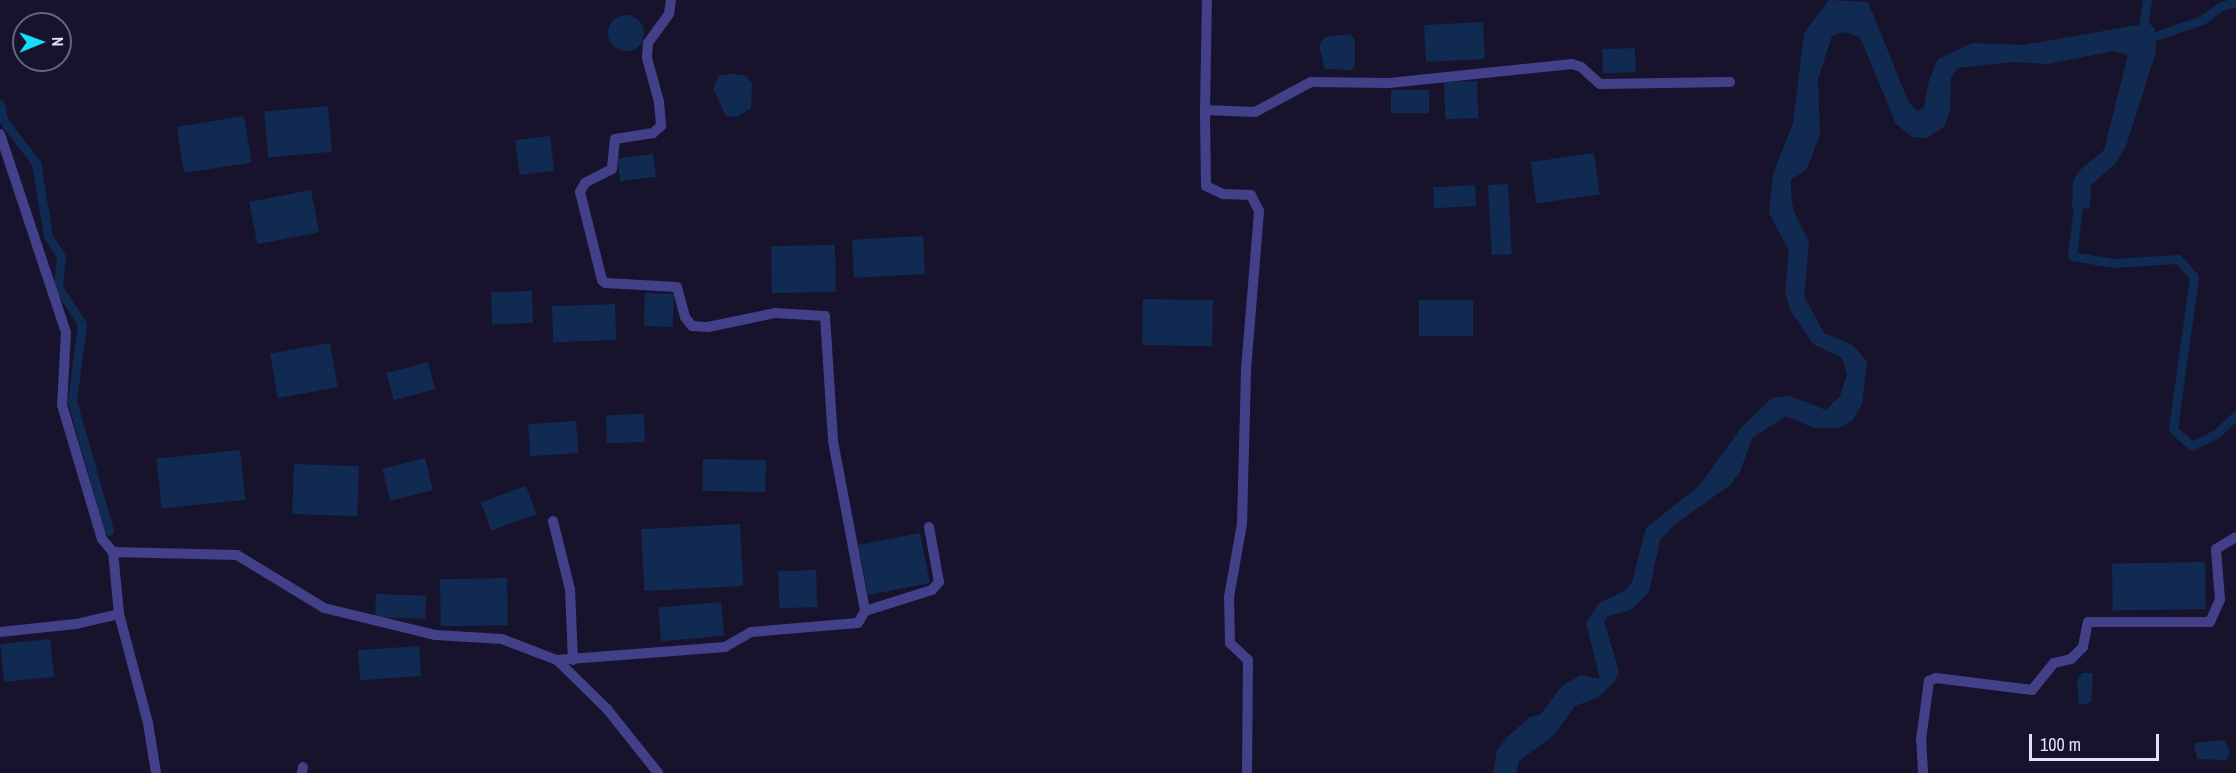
<!DOCTYPE html>
<style>
body{margin:0}
#map{position:relative;width:2236px;height:773px;overflow:hidden;background:#17132c;font-family:"Archivo Narrow",sans-serif}
div>[style]{position:absolute}
[style*='--x']{left:calc(var(--x)*1px);top:calc(var(--y)*1px);width:calc(var(--w)*1px);rotate:calc(var(--a)*1deg)}
.water>*{inset:0;background:#112a52;transform-origin:0 0}
.round{border-radius:50%}
.canal>*{height:9px;margin:-4.5px;padding:0 4.5px;transform-origin:4.5px;border-radius:4.5px;background:#112a52}
.minor>*{height:10px;margin:-5px;padding:0 5px;transform-origin:5px;border-radius:5px;background:#43408a}
span{translate:-50% -50%;white-space:nowrap;text-align:center;line-height:1.15;-webkit-text-stroke:4.5px #17132c;paint-order:stroke}
.north{position:absolute;left:12px;top:12px;width:60px;height:60px;box-sizing:border-box;background:#17132c;border:2px solid #696580;border-radius:50%;rotate:89deg;font-size:16px;font-weight:700;line-height:24px;text-align:center;color:#e3dffe}
.north::after{content:'';display:block;margin:auto;width:21px;height:27px;background:#12dff7;clip-path:polygon(50% 0,100% 100%,50% 72%,0 100%)}
.scale{position:absolute;left:2029px;top:734px;width:130px;height:27px;box-sizing:border-box;border:3px solid #e3dffe;border-top:0;padding-left:8px;font-size:18px;line-height:21px;white-space:nowrap;color:#e3dffe;-webkit-text-stroke:4px #17132c;paint-order:stroke}
</style>
<div id="map">
<div class="water">
<div style="clip-path:polygon(1829px 0,1868px 2px,1909px 103px,1918px 111px,1924px 107px,1929px 80px,1938px 59px,1972px 43px,2023px 45px,2149px 23px,2155px 29px,2156px 52px,2126px 146px,2115px 164px,2091px 185px,2090px 208px,2072px 209px,2073px 181px,2080px 170px,2104px 150px,2128px 55px,2114px 51px,2048px 64px,2013px 62px,1957px 68px,1951px 78px,1950px 111px,1944px 127px,1927px 138px,1912px 137px,1896px 124px,1860px 37px,1843px 32px,1832px 36px,1818px 79px,1820px 134px,1807px 169px,1791px 180px,1791px 196px,1794px 212px,1809px 242px,1804px 296px,1824px 333px,1853px 345px,1867px 362px,1862px 404px,1853px 420px,1839px 428px,1814px 428px,1786px 416px,1752px 438px,1740px 472px,1730px 485px,1674px 525px,1660px 540px,1649px 592px,1631px 610px,1608px 616px,1604px 622px,1617px 664px,1619px 673px,1614px 682px,1597px 698px,1575px 706px,1554px 735px,1519px 761px,1516px 773px,1493px 773px,1497px 751px,1506px 738px,1530px 717px,1540px 715px,1562px 686px,1581px 675px,1600px 679px,1586px 624px,1599px 603px,1626px 590px,1632px 582px,1646px 528px,1699px 486px,1741px 428px,1772px 398px,1790px 396px,1826px 410px,1840px 396px,1847px 374px,1842px 358px,1813px 344px,1790px 310px,1785px 291px,1789px 251px,1769px 213px,1773px 174px,1793px 123px,1804px 33px)"></div>
<div class="round" style="left:608px;top:15px;width:36px;height:36px"></div>
<div style="left:1483px;top:22px;width:37px;height:59px;rotate:87deg"></div>
<div style="clip-path:polygon(1350px 34px,1355px 39px,1355px 64px,1352px 70px,1325px 69px,1319px 46px,1325px 37px)"></div>
<div style="left:1635px;top:48px;width:24px;height:33px;rotate:88deg"></div>
<div style="clip-path:polygon(734px 74px,746px 76px,752px 83px,751px 108px,737px 117px,726px 116px,713px 89px,719px 75px)"></div>
<div style="left:1477px;top:81px;width:37px;height:33px;rotate:88deg"></div>
<div style="left:1391px;top:90px;width:38px;height:23px"></div>
<div style="left:328px;top:106px;width:46px;height:64px;rotate:85deg"></div>
<div style="left:244px;top:116px;width:47px;height:68px;rotate:81deg"></div>
<div style="left:550px;top:136px;width:35px;height:35px;rotate:83deg"></div>
<div style="left:1594px;top:153px;width:42px;height:64px;rotate:82deg"></div>
<div style="left:653px;top:154px;width:23px;height:36px;rotate:83deg"></div>
<div style="left:1508px;top:184px;width:70px;height:20px;rotate:87deg"></div>
<div style="left:1475px;top:185px;width:21px;height:42px;rotate:87deg"></div>
<div style="left:311px;top:190px;width:43px;height:63px;rotate:79deg"></div>
<div style="left:923px;top:236px;width:38px;height:71px;rotate:87deg"></div>
<div style="left:835px;top:245px;width:47px;height:64px;rotate:89deg"></div>
<div style="left:532px;top:291px;width:32px;height:41px;rotate:88deg"></div>
<div style="left:645px;top:293px;width:29px;height:33px;rotate:2deg"></div>
<div style="left:1143px;top:299px;width:70px;height:46px;rotate:1deg"></div>
<div style="left:1419px;top:300px;width:54px;height:36px"></div>
<div style="left:615px;top:304px;width:36px;height:63px;rotate:88deg"></div>
<div style="left:330px;top:343px;width:45px;height:61px;rotate:80deg"></div>
<div style="left:428px;top:362px;width:28px;height:43px;rotate:75deg"></div>
<div style="left:644px;top:414px;width:28px;height:38px;rotate:88deg"></div>
<div style="left:576px;top:421px;width:32px;height:48px;rotate:86deg"></div>
<div style="left:240px;top:450px;width:50px;height:84px;rotate:84deg"></div>
<div style="left:425px;top:458px;width:33px;height:44px;rotate:76deg"></div>
<div style="left:703px;top:459px;width:63px;height:32px;rotate:1deg"></div>
<div style="left:294px;top:464px;width:65px;height:50px;rotate:2deg"></div>
<div style="left:526px;top:486px;width:30px;height:48px;rotate:70deg"></div>
<div style="left:740px;top:524px;width:62px;height:99px;rotate:87deg"></div>
<div style="left:920px;top:533px;width:51px;height:63px;rotate:79deg"></div>
<div style="left:2205px;top:562px;width:47px;height:93px;rotate:89deg"></div>
<div style="left:816px;top:570px;width:37px;height:38px;rotate:88deg"></div>
<div style="left:507px;top:578px;width:47px;height:67px;rotate:89deg"></div>
<div style="left:376px;top:594px;width:50px;height:23px;rotate:2deg"></div>
<div style="left:721px;top:602px;width:34px;height:63px;rotate:85deg"></div>
<div style="left:50px;top:639px;width:38px;height:50px;rotate:84deg"></div>
<div style="left:419px;top:646px;width:30px;height:61px;rotate:86deg"></div>
<div style="clip-path:polygon(2082px 673px,2092px 673px,2093px 676px,2091px 702px,2083px 705px,2079px 703px,2077px 681px)"></div>
<div style="clip-path:polygon(2225px 740px,2230px 752px,2226px 760px,2197px 759px,2194px 743px)"></div>
</div>
<div class="canal">
<div style="--x:2147;--y:0;--w:41;--a:98.3"></div>
<div style="--x:2141;--y:41;--w:65;--a:-19"></div>
<div style="--x:2202;--y:20;--w:24;--a:-36"></div>
<div style="--x:2221;--y:6;--w:16;--a:-15"></div>
<div style="--x:0;--y:104;--w:16;--a:79"></div>
<div style="--x:3;--y:120;--w:54;--a:52.5"></div>
<div style="--x:36;--y:163;--w:74;--a:80.7"></div>
<div style="--x:48;--y:236;--w:25;--a:58"></div>
<div style="--x:61;--y:257;--w:30;--a:96"></div>
<div style="--x:58;--y:287;--w:44;--a:57"></div>
<div style="--x:82;--y:324;--w:78;--a:97.4"></div>
<div style="--x:72;--y:401;--w:135;--a:74.1"></div>
<div style="--x:2079;--y:199;--w:57;--a:97"></div>
<div style="--x:2072;--y:256;--w:42;--a:9.7"></div>
<div style="--x:2113;--y:263;--w:65;--a:-3.5"></div>
<div style="--x:2178;--y:259;--w:24;--a:48"></div>
<div style="--x:2194;--y:277;--w:153;--a:97.9"></div>
<div style="--x:2173;--y:429;--w:25;--a:42"></div>
<div style="--x:2192;--y:446;--w:28;--a:-27"></div>
<div style="--x:2217;--y:433;--w:26;--a:-43"></div>
</div>
<div class="minor">
<div style="--x:671;--y:0;--w:14;--a:98"></div>
<div style="--x:669;--y:14;--w:36;--a:126"></div>
<div style="--x:648;--y:43;--w:15;--a:94"></div>
<div style="--x:647;--y:58;--w:46;--a:74.7"></div>
<div style="--x:659;--y:102;--w:24;--a:85"></div>
<div style="--x:661;--y:126;--w:11;--a:139"></div>
<div style="--x:653;--y:133;--w:38;--a:171"></div>
<div style="--x:615;--y:139;--w:30;--a:96"></div>
<div style="--x:612;--y:169;--w:30;--a:153"></div>
<div style="--x:585;--y:183;--w:10;--a:119"></div>
<div style="--x:580;--y:192;--w:91;--a:76"></div>
<div style="--x:602;--y:280;--w:4;--a:45"></div>
<div style="--x:605;--y:283;--w:72;--a:3.2"></div>
<div style="--x:677;--y:287;--w:31;--a:75"></div>
<div style="--x:685;--y:317;--w:11;--a:52"></div>
<div style="--x:692;--y:326;--w:16;--a:4"></div>
<div style="--x:708;--y:327;--w:68;--a:-11.8"></div>
<div style="--x:775;--y:313;--w:50;--a:3.4"></div>
<div style="--x:825;--y:316;--w:125;--a:86.3"></div>
<div style="--x:833;--y:441;--w:173;--a:79.3"></div>
<div style="--x:1205;--y:110;--w:110;--a:-89"></div>
<div style="--x:0;--y:134;--w:209;--a:71.6"></div>
<div style="--x:66;--y:332;--w:73;--a:93.1"></div>
<div style="--x:62;--y:405;--w:140;--a:73.4"></div>
<div style="--x:102;--y:539;--w:17;--a:50"></div>
<div style="--x:113;--y:552;--w:124;--a:1.4"></div>
<div style="--x:237;--y:555;--w:102;--a:31.3"></div>
<div style="--x:324;--y:608;--w:115;--a:13.6"></div>
<div style="--x:436;--y:635;--w:66;--a:3.5"></div>
<div style="--x:502;--y:639;--w:59;--a:20.9"></div>
<div style="--x:557;--y:660;--w:70;--a:44.4"></div>
<div style="--x:607;--y:709;--w:82;--a:51.4"></div>
<div style="--x:553;--y:521;--w:70;--a:76"></div>
<div style="--x:570;--y:589;--w:71;--a:87.6"></div>
<div style="--x:119;--y:614;--w:113;--a:75.1"></div>
<div style="--x:148;--y:723;--w:51;--a:80.9"></div>
<div style="--x:0;--y:632;--w:76;--a:-6"></div>
<div style="--x:76;--y:624;--w:44;--a:-13.1"></div>
<div style="--x:119;--y:614;--w:62;--a:-95.5"></div>
<div style="--x:557;--y:660;--w:169;--a:-4.4"></div>
<div style="--x:725;--y:647;--w:30;--a:-30"></div>
<div style="--x:751;--y:632;--w:107;--a:-4.8"></div>
<div style="--x:858;--y:623;--w:14;--a:-60"></div>
<div style="--x:865;--y:611;--w:70;--a:-17.4"></div>
<div style="--x:932;--y:590;--w:11;--a:-49"></div>
<div style="--x:939;--y:582;--w:56;--a:-100.3"></div>
<div style="--x:302;--y:773;--w:6;--a:-81"></div>
<div style="--x:1247;--y:773;--w:113;--a:-89.5"></div>
<div style="--x:1248;--y:660;--w:25;--a:-137"></div>
<div style="--x:1230;--y:643;--w:46;--a:-91.2"></div>
<div style="--x:1229;--y:597;--w:74;--a:-79.9"></div>
<div style="--x:1242;--y:524;--w:154;--a:-88.5"></div>
<div style="--x:1246;--y:370;--w:160;--a:-85.3"></div>
<div style="--x:1259;--y:211;--w:18;--a:-117"></div>
<div style="--x:1251;--y:195;--w:28;--a:-178"></div>
<div style="--x:1223;--y:194;--w:19;--a:-155"></div>
<div style="--x:1206;--y:186;--w:76;--a:-90.8"></div>
<div style="--x:1205;--y:110;--w:50;--a:2.3"></div>
<div style="--x:1255;--y:112;--w:64;--a:-28.2"></div>
<div style="--x:1311;--y:82;--w:78;--a:0.7"></div>
<div style="--x:1389;--y:83;--w:184;--a:-5.9"></div>
<div style="--x:1572;--y:64;--w:9;--a:18"></div>
<div style="--x:1581;--y:67;--w:25;--a:42"></div>
<div style="--x:1600;--y:84;--w:130;--a:-0.9"></div>
<div style="--x:1923;--y:773;--w:33;--a:-93"></div>
<div style="--x:1921;--y:740;--w:60;--a:-82.3"></div>
<div style="--x:1929;--y:681;--w:8;--a:-23"></div>
<div style="--x:1936;--y:678;--w:97;--a:7.1"></div>
<div style="--x:2032;--y:690;--w:35;--a:-51"></div>
<div style="--x:2054;--y:663;--w:17;--a:-13"></div>
<div style="--x:2071;--y:659;--w:17;--a:-45"></div>
<div style="--x:2083;--y:647;--w:25;--a:-79"></div>
<div style="--x:2088;--y:622;--w:122;--a:0"></div>
<div style="--x:2210;--y:622;--w:24;--a:-66"></div>
<div style="--x:2220;--y:600;--w:51;--a:-94.5"></div>
<div style="--x:2216;--y:549;--w:23;--a:-31"></div>
</div>
<div class="north">N</div>
<div class="scale">100 m</div>
</div>
